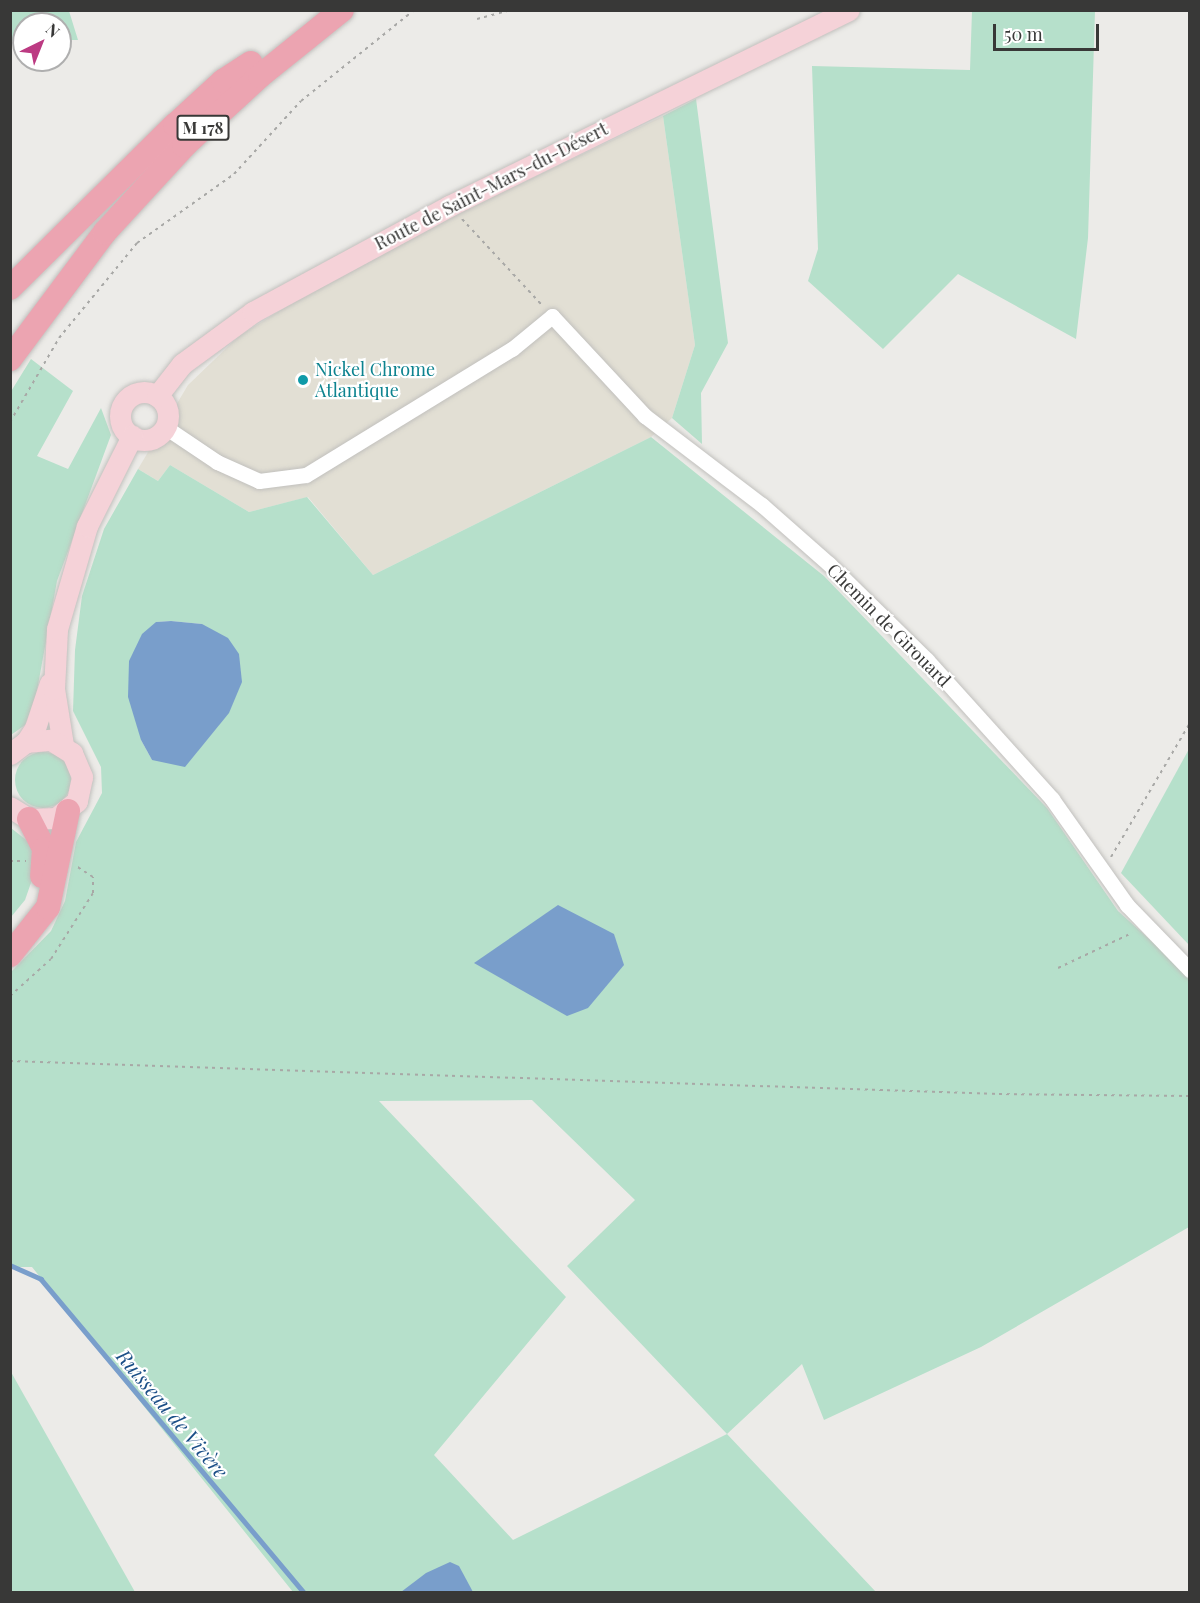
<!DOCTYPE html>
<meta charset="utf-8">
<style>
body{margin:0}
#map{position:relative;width:1200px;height:1603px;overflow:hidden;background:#ecebe8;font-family:"Playfair Display",serif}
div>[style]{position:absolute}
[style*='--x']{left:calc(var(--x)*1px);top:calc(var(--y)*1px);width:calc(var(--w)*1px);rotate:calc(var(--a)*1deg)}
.built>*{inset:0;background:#e2dfd4}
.green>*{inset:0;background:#b6e0cb}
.round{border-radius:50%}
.water>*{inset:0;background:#799ecb}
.stream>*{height:4.5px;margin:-2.25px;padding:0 2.25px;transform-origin:2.25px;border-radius:2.25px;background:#799ecb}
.path>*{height:2px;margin-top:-1px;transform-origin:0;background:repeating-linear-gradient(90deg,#a8a8a6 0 3px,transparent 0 7.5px)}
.roads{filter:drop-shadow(0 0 2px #c1c0bd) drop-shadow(0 0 2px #c1c0bd)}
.minor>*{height:15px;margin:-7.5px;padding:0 7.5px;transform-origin:7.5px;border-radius:7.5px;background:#fff}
.secondary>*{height:21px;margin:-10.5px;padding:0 10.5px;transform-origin:10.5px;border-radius:10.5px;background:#f5d2d8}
.secondary>.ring{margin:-10.5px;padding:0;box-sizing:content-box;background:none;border:21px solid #f5d2d8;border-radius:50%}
.primary>*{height:24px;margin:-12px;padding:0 12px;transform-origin:12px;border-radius:12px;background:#eca4b1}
.dots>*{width:16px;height:16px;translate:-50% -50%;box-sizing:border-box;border:3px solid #fff;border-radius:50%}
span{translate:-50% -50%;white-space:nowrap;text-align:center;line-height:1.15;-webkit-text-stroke:4.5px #fff;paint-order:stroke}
.shield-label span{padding:2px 4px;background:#fff;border:2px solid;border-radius:4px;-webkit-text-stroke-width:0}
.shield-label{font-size:16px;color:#383837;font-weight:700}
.street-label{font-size:18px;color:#383837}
.culture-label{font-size:18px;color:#0d838f}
.left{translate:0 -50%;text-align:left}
.water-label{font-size:20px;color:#1b4f87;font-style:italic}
.frame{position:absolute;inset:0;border:12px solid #383837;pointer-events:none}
.north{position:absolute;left:12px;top:12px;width:60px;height:60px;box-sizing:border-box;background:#fff;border:2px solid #afafaf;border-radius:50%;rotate:43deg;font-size:16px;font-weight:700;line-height:24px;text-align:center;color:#383837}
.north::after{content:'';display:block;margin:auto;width:21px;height:27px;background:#bc3a82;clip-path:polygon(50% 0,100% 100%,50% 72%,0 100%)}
.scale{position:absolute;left:993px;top:24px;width:106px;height:27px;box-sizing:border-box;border:3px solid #383837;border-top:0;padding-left:8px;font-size:18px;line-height:21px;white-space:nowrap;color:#383837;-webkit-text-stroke:4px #fff;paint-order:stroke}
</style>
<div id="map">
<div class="built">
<div style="clip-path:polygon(663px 116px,695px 345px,672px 418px,651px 437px,373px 575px,308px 497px,249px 512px,170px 465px,158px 481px,138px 469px,188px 385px,239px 336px,299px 299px,475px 205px)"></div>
</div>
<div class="green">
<div style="clip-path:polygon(10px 11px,69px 11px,78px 40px,60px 40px,60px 24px,24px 24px,24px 40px,11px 41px)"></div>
<div style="clip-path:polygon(972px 11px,1095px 11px,1088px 238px,1076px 339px,958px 274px,883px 349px,808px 281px,818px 249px,812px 66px,970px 70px)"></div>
<div style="clip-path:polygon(696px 99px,728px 343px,701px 393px,702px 444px,672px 418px,695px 345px,663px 116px)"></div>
<div style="clip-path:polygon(31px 359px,73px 391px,37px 456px,68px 469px,101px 408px,111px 435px,57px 581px,36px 696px,25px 725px,11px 735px,10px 393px)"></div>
<div style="clip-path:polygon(evenodd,651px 437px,824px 576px,1047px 808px,1118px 911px,1189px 975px,1189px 1227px,981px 1347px,824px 1420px,802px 1364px,727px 1434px,876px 1592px,293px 1592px,32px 1267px,11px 1267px,10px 973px,51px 931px,65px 901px,76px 842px,102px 793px,101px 767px,73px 711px,75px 650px,82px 596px,104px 529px,138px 469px,158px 481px,170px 465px,249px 512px,307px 497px,373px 575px,651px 437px,171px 621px,202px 624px,152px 760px,141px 740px,156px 622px,171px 621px,651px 437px,532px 1100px,635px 1200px,567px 1266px,727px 1434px,513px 1540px,434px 1455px,566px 1297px,379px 1101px,532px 1100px)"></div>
<div style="clip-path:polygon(1189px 749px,1189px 945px,1121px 873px)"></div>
<div class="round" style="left:15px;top:752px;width:56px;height:56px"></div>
<div style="clip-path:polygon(11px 828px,30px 843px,34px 857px,33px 877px,25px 900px,11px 917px)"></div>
<div style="clip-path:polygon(11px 1372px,135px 1592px,11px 1592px)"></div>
</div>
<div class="water">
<div style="clip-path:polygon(171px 621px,202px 624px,228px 638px,239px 654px,242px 682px,229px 713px,185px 767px,152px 760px,141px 740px,128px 697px,129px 661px,142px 634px,156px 622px)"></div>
<div style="clip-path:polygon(558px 905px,614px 934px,624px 965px,588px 1008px,567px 1016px,474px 963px)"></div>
<div style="clip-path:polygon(450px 1562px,459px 1566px,473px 1592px,401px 1592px,426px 1573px)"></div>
</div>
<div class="stream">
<div style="--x:10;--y:1265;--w:34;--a:24"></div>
<div style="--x:41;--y:1279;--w:409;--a:50"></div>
</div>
<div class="path">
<div style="--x:477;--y:19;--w:34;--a:-15"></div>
<div style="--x:462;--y:219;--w:117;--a:47.1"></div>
<div style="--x:10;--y:422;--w:97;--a:-59.7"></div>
<div style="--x:59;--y:338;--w:123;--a:-50.6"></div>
<div style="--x:137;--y:243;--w:119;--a:-35.4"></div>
<div style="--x:234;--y:174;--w:99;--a:-47.5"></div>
<div style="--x:301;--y:101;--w:145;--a:-38.8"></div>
<div style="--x:1111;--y:857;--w:156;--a:-59.5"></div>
<div style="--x:10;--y:861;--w:16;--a:0"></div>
<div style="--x:1058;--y:968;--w:82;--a:-25.3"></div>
<div style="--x:10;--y:996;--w:55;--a:-42.1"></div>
<div style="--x:51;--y:959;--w:78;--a:-57.5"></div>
<div style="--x:93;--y:893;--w:16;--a:-90"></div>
<div style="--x:93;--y:877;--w:20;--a:-147"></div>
<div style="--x:10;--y:1061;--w:990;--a:1.91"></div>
<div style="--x:999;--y:1094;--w:191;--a:0.6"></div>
</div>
<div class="roads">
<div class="minor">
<div style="--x:165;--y:427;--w:63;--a:33.9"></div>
<div style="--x:217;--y:462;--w:46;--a:24.3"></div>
<div style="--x:259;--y:481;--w:47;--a:-7.3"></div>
<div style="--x:306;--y:475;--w:241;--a:-31.5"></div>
<div style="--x:512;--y:349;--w:52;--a:-39.5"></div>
<div style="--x:552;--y:316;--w:137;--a:47.1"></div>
<div style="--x:645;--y:416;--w:147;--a:37.3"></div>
<div style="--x:762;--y:505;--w:89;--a:41.4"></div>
<div style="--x:829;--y:564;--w:137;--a:44.4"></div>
<div style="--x:927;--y:660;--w:187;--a:48"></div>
<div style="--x:1052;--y:799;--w:130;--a:54.7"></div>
<div style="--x:1127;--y:905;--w:91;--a:45.9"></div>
</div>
<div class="secondary">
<div class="ring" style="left:120px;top:392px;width:27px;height:27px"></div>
<div style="--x:157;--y:396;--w:41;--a:-52"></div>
<div style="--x:182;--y:364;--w:88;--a:-36.2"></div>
<div style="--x:253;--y:312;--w:223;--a:-28.4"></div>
<div style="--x:449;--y:206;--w:445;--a:-26.1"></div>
<div style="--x:26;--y:742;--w:17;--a:-57"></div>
<div style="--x:35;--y:728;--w:47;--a:-71.6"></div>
<div style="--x:63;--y:745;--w:57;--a:-99.1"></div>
<div style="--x:54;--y:689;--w:60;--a:-87.1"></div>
<div style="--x:57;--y:629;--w:107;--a:-73.8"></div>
<div style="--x:87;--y:526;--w:101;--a:-63.4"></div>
<div style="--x:10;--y:754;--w:20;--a:-37"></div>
<div style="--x:26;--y:742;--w:25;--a:-5"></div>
<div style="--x:51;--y:740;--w:25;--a:32"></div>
<div style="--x:72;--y:753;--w:26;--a:67"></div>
<div style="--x:82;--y:777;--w:25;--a:102"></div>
<div style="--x:77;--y:801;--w:27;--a:141"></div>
<div style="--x:56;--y:818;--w:27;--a:178"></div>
<div style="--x:29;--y:819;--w:22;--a:-148"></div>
</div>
<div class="primary">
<div style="--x:10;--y:288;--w:232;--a:-44.7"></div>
<div style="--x:175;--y:125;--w:65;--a:-42.5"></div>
<div style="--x:223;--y:81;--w:33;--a:-33"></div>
<div style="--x:10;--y:359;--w:159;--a:-53.2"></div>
<div style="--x:105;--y:232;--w:117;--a:-47.4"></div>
<div style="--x:184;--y:146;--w:103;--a:-42.6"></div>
<div style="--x:260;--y:76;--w:105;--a:-38.8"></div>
<div style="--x:29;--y:819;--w:34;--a:63"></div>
<div style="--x:44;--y:849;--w:27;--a:94"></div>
<div style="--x:10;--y:955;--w:61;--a:-51.6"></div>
<div style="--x:48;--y:907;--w:98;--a:-78.2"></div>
</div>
</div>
<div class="dots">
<div style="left:303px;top:380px;background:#0f9aa8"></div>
</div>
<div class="shield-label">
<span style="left:203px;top:128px">M 178</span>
</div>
<div class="street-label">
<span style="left:491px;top:186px;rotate:-27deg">Route de Saint-Mars-du-Désert</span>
<span style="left:889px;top:625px;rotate:45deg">Chemin de Girouard</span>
</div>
<div class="culture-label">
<span class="left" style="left:315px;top:380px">Nickel Chrome<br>Atlantique</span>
</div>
<div class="water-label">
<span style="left:173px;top:1413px;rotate:50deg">Ruisseau de Vivère</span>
</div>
<div class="frame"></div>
<div class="north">N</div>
<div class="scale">50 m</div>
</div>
